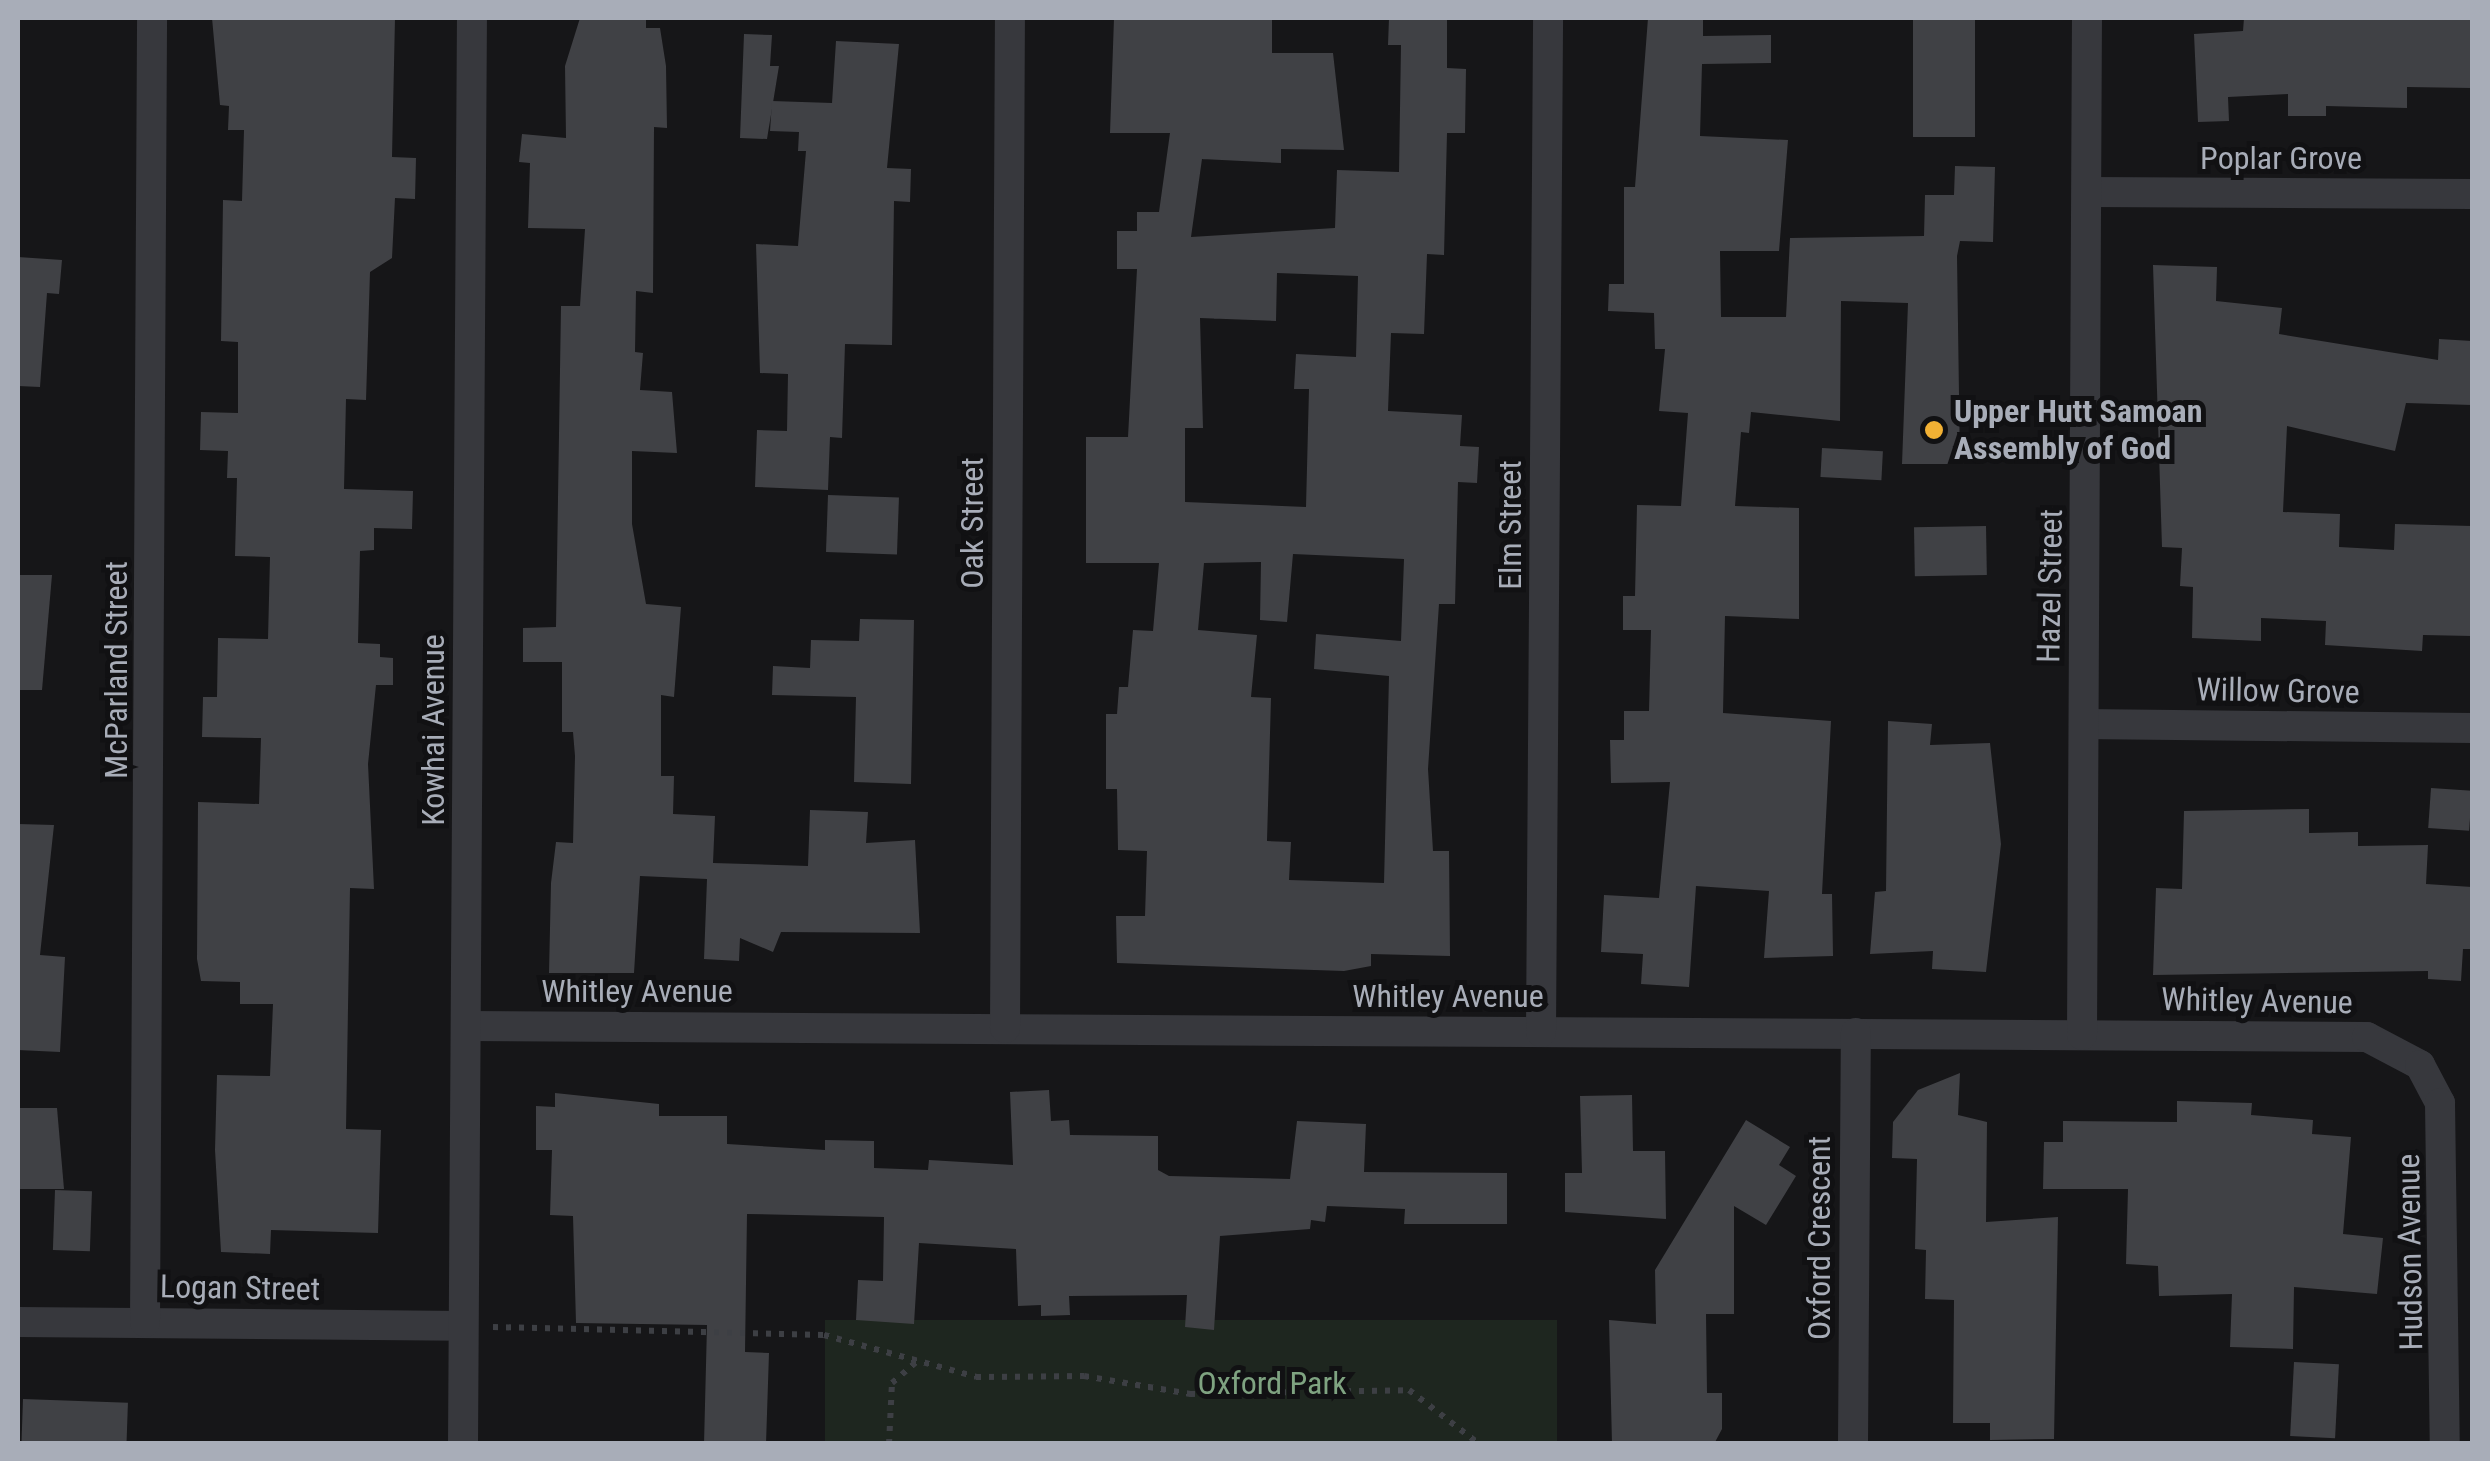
<!DOCTYPE html>
<style>
body{margin:0}
#map{position:relative;width:2490px;height:1461px;overflow:hidden;background:#161618;font-family:"Roboto Condensed",sans-serif}
div>[style]{position:absolute}
[style*='--x']{left:calc(var(--x)*1px);top:calc(var(--y)*1px);width:calc(var(--w)*1px);rotate:calc(var(--a)*1deg)}
.green>*{inset:0;background:#1e261f;transform-origin:0 0}
.building>*{inset:0;background:#404145;transform-origin:0 0}
.path>*{height:6px;margin-top:-3px;transform-origin:0;background:repeating-linear-gradient(90deg,#3d3f44 0 5px,transparent 0 13px)}
.street>*{height:30px;margin:-15px;padding:0 15px;transform-origin:15px;border-radius:15px;background:#37383d}
.dots>*{width:28px;height:28px;translate:-50% -50%;box-sizing:border-box;border:5px solid #111113;border-radius:50%}
span{translate:-50% -50%;white-space:nowrap;text-align:center;line-height:1.15;-webkit-text-stroke:10px #111113;paint-order:stroke}
.street-label{font-size:32px;color:#a8adb8}
.poi-label{font-size:32px;color:#a8adb8;font-weight:700}
.left{translate:0 -50%;text-align:left}
.park-label{font-size:32px;color:#7fa381}
.frame{position:absolute;inset:0;border:20px solid #a8adb8;pointer-events:none}
</style>
<div id="map">
<div class="green">
<div style="left:825px;top:1320px;width:732px;height:124px"></div>
</div>
<div class="building">
<div style="clip-path:polygon(212px 18px,395px 18px,392px 157px,416px 158px,415px 199px,395px 198px,392px 258px,370px 272px,366px 400px,346px 399px,344px 489px,413px 491px,412px 529px,374px 528px,374px 550px,360px 551px,358px 643px,380px 644px,380px 657px,393px 658px,393px 685px,376px 685px,368px 764px,374px 889px,350px 888px,346px 1129px,381px 1130px,378px 1233px,271px 1230px,270px 1254px,221px 1252px,215px 1150px,217px 1075px,270px 1076px,273px 1004px,240px 1004px,240px 982px,201px 981px,197px 959px,198px 802px,259px 804px,261px 738px,202px 737px,203px 697px,217px 697px,218px 638px,268px 639px,270px 557px,235px 556px,237px 478px,227px 478px,228px 451px,200px 450px,201px 412px,238px 413px,238px 342px,221px 341px,223px 200px,242px 201px,244px 130px,228px 130px,229px 106px,220px 105px)"></div>
<div style="clip-path:polygon(580px 18px,646px 18px,646px 28px,660px 28px,666px 66px,667px 128px,654px 127px,653px 293px,636px 291px,635px 352px,643px 353px,640px 390px,672px 392px,677px 453px,632px 451px,632px 524px,646px 604px,681px 607px,674px 697px,661px 695px,661px 776px,674px 776px,673px 814px,715px 816px,713px 863px,808px 866px,810px 810px,868px 812px,866px 843px,915px 840px,920px 933px,781px 932px,773px 952px,740px 938px,739px 961px,704px 959px,707px 879px,640px 876px,634px 973px,549px 973px,551px 883px,556px 842px,573px 843px,575px 756px,573px 732px,562px 732px,562px 662px,523px 662px,523px 628px,556px 627px,561px 306px,580px 306px,585px 229px,528px 228px,530px 163px,519px 162px,522px 134px,566px 138px,565px 66px)"></div>
<div style="clip-path:polygon(evenodd,1114px 18px,1272px 20px,1272px 53px,1333px 53px,1344px 150px,1281px 149px,1281px 163px,1202px 159px,1191px 237px,1335px 228px,1337px 170px,1399px 172px,1401px 45px,1388px 45px,1389px 18px,1447px 18px,1447px 68px,1466px 69px,1465px 133px,1447px 133px,1444px 255px,1427px 254px,1424px 334px,1391px 333px,1388px 411px,1462px 415px,1460px 446px,1479px 447px,1477px 483px,1458px 482px,1455px 604px,1439px 604px,1428px 769px,1433px 851px,1449px 851px,1450px 956px,1371px 954px,1371px 966px,1344px 971px,1117px 963px,1116px 916px,1145px 916px,1147px 851px,1118px 850px,1117px 789px,1106px 789px,1106px 714px,1117px 714px,1119px 687px,1128px 687px,1133px 630px,1153px 631px,1159px 563px,1086px 563px,1086px 437px,1128px 437px,1137px 269px,1117px 269px,1117px 231px,1137px 231px,1137px 212px,1159px 212px,1170px 133px,1110px 133px,1114px 18px,1277px 273px,1358px 276px,1356px 357px,1296px 354px,1294px 389px,1309px 389px,1306px 507px,1185px 502px,1185px 428px,1203px 428px,1200px 318px,1276px 321px,1277px 273px,1114px 18px,1293px 554px,1404px 559px,1401px 641px,1316px 634px,1314px 669px,1389px 676px,1384px 883px,1289px 880px,1291px 842px,1267px 841px,1271px 698px,1251px 697px,1257px 635px,1198px 630px,1204px 563px,1261px 562px,1260px 620px,1287px 622px,1293px 554px)"></div>
<div style="clip-path:polygon(1648px 18px,1703px 18px,1703px 36px,1771px 35px,1771px 63px,1702px 64px,1700px 136px,1788px 140px,1779px 251px,1720px 251px,1721px 317px,1786px 317px,1790px 238px,1924px 236px,1925px 195px,1954px 195px,1955px 166px,1995px 167px,1993px 242px,1960px 241px,1957px 256px,1960px 464px,1902px 464px,1908px 303px,1841px 301px,1840px 421px,1751px 412px,1749px 433px,1741px 432px,1735px 506px,1799px 508px,1799px 619px,1725px 616px,1723px 713px,1831px 721px,1822px 894px,1832px 894px,1833px 956px,1764px 958px,1769px 891px,1696px 886px,1689px 987px,1641px 984px,1643px 954px,1601px 952px,1604px 895px,1659px 898px,1670px 782px,1611px 783px,1610px 740px,1624px 740px,1624px 711px,1649px 711px,1651px 630px,1623px 630px,1623px 596px,1635px 596px,1637px 505px,1681px 506px,1688px 413px,1659px 411px,1665px 349px,1655px 349px,1654px 313px,1608px 311px,1609px 284px,1624px 284px,1624px 187px,1635px 187px)"></div>
<div style="left:1913px;top:18px;width:62px;height:119px"></div>
<div style="clip-path:polygon(2244px 18px,2472px 19px,2472px 88px,2407px 87px,2407px 108px,2326px 106px,2326px 116px,2288px 116px,2288px 94px,2228px 97px,2229px 121px,2198px 122px,2194px 34px,2243px 31px)"></div>
<div style="clip-path:polygon(744px 34px,772px 35px,770px 66px,779px 66px,767px 139px,740px 138px)"></div>
<div style="clip-path:polygon(836px 41px,899px 44px,887px 168px,911px 169px,910px 202px,894px 201px,892px 345px,845px 344px,842px 438px,830px 437px,828px 490px,755px 487px,757px 430px,787px 431px,788px 374px,760px 373px,756px 244px,798px 246px,806px 151px,798px 151px,799px 132px,770px 131px,772px 101px,832px 103px)"></div>
<div style="clip-path:polygon(18px 257px,62px 260px,59px 294px,47px 293px,40px 387px,18px 386px)"></div>
<div style="clip-path:polygon(2153px 265px,2217px 267px,2216px 301px,2282px 308px,2279px 334px,2438px 360px,2439px 339px,2472px 341px,2472px 405px,2406px 403px,2395px 451px,2287px 426px,2283px 512px,2340px 514px,2339px 547px,2394px 550px,2395px 524px,2472px 526px,2472px 636px,2423px 635px,2422px 651px,2325px 645px,2326px 621px,2261px 618px,2261px 641px,2192px 638px,2193px 587px,2180px 586px,2182px 548px,2162px 547px)"></div>
<div style="left:1822px;top:448px;width:61px;height:29px;rotate:3deg"></div>
<div style="left:828px;top:495px;width:71px;height:57px;rotate:2deg"></div>
<div style="left:1986px;top:526px;width:49px;height:72px;rotate:89deg"></div>
<div style="clip-path:polygon(18px 575px,52px 575px,42px 690px,18px 690px)"></div>
<div style="clip-path:polygon(860px 619px,914px 620px,911px 784px,854px 782px,856px 697px,772px 695px,773px 666px,810px 668px,811px 640px,859px 641px)"></div>
<div style="clip-path:polygon(1888px 721px,1932px 724px,1930px 745px,1990px 743px,2001px 844px,1986px 972px,1932px 969px,1933px 951px,1870px 954px,1875px 892px,1886px 891px)"></div>
<div style="left:2431px;top:788px;width:41px;height:40px;rotate:4deg"></div>
<div style="clip-path:polygon(2309px 809px,2309px 833px,2358px 832px,2358px 846px,2428px 845px,2426px 884px,2472px 887px,2472px 949px,2463px 949px,2461px 981px,2428px 979px,2428px 971px,2153px 975px,2156px 888px,2182px 889px,2184px 811px)"></div>
<div style="clip-path:polygon(18px 824px,54px 825px,40px 955px,65px 957px,60px 1052px,18px 1050px)"></div>
<div style="clip-path:polygon(1960px 1073px,1958px 1115px,1987px 1122px,1986px 1222px,2058px 1217px,2054px 1439px,1990px 1440px,1990px 1423px,1953px 1423px,1954px 1300px,1925px 1299px,1926px 1250px,1915px 1249px,1917px 1159px,1892px 1158px,1893px 1122px,1918px 1090px)"></div>
<div style="clip-path:polygon(1049px 1090px,1051px 1121px,1069px 1120px,1070px 1135px,1158px 1136px,1158px 1170px,1169px 1176px,1290px 1179px,1297px 1121px,1366px 1124px,1364px 1172px,1507px 1173px,1507px 1224px,1404px 1224px,1405px 1209px,1327px 1206px,1325px 1222px,1311px 1220px,1310px 1229px,1220px 1236px,1214px 1330px,1185px 1327px,1187px 1295px,1069px 1296px,1070px 1315px,1041px 1316px,1041px 1305px,1018px 1306px,1016px 1249px,919px 1243px,914px 1324px,856px 1320px,858px 1280px,883px 1281px,884px 1217px,747px 1214px,745px 1352px,769px 1353px,766px 1444px,704px 1444px,707px 1325px,576px 1323px,573px 1216px,550px 1215px,552px 1150px,536px 1150px,536px 1106px,555px 1107px,555px 1093px,659px 1104px,659px 1116px,727px 1116px,727px 1144px,825px 1150px,825px 1140px,874px 1141px,874px 1168px,928px 1170px,929px 1160px,1013px 1165px,1010px 1092px)"></div>
<div style="clip-path:polygon(1632px 1095px,1633px 1151px,1665px 1151px,1666px 1219px,1565px 1212px,1565px 1173px,1582px 1173px,1580px 1096px)"></div>
<div style="clip-path:polygon(2177px 1101px,2252px 1103px,2251px 1115px,2313px 1120px,2312px 1134px,2351px 1137px,2343px 1234px,2383px 1238px,2377px 1294px,2294px 1287px,2293px 1349px,2230px 1347px,2232px 1294px,2159px 1296px,2158px 1266px,2126px 1264px,2128px 1189px,2043px 1189px,2044px 1142px,2063px 1142px,2063px 1121px,2177px 1122px)"></div>
<div style="clip-path:polygon(18px 1108px,57px 1108px,64px 1189px,18px 1189px)"></div>
<div style="clip-path:polygon(1746px 1120px,1790px 1147px,1779px 1165px,1796px 1176px,1766px 1225px,1734px 1206px,1734px 1314px,1706px 1314px,1707px 1393px,1722px 1393px,1722px 1429px,1714px 1444px,1612px 1444px,1609px 1320px,1656px 1324px,1655px 1270px)"></div>
<div style="left:55px;top:1190px;width:37px;height:60px;rotate:2deg"></div>
<div style="left:2294px;top:1362px;width:45px;height:74px;rotate:3deg"></div>
<div style="left:23px;top:1399px;width:105px;height:45px;rotate:2deg"></div>
</div>
<div class="path">
<div style="--x:493;--y:1327;--w:331;--a:1.4"></div>
<div style="--x:824;--y:1335;--w:158;--a:15.4"></div>
<div style="--x:976;--y:1377;--w:108;--a:-0.5"></div>
<div style="--x:1084;--y:1376;--w:108;--a:9.6"></div>
<div style="--x:1190;--y:1394;--w:219;--a:-1"></div>
<div style="--x:1409;--y:1390;--w:88;--a:37.6"></div>
<div style="--x:889;--y:1444;--w:61;--a:-87.2"></div>
<div style="--x:892;--y:1383;--w:37;--a:-41"></div>
</div>
<div class="street">
<div style="--x:2089;--y:192;--w:383;--a:0.3"></div>
<div style="--x:2084;--y:724;--w:388;--a:0.6"></div>
<div style="--x:466;--y:1026;--w:1901;--a:0.33"></div>
<div style="--x:2367;--y:1037;--w:60;--a:27.8"></div>
<div style="--x:2420;--y:1065;--w:43;--a:62.2"></div>
<div style="--x:2440;--y:1103;--w:341;--a:89.2"></div>
<div style="--x:1005;--y:1028;--w:1010;--a:-89.72"></div>
<div style="--x:1541;--y:1032;--w:1014;--a:-89.6"></div>
<div style="--x:2082;--y:1035;--w:1017;--a:-89.72"></div>
<div style="--x:18;--y:1322;--w:444;--a:0.5"></div>
<div style="--x:145;--y:1322;--w:1304;--a:-89.69"></div>
<div style="--x:463;--y:1444;--w:1426;--a:-89.64"></div>
<div style="--x:1853;--y:1444;--w:411;--a:-89.6"></div>
</div>
<div class="dots">
<div style="left:1934px;top:430px;background:#f2b134"></div>
</div>
<div class="street-label">
<span style="left:2281px;top:158px">Poplar Grove</span>
<span style="left:972px;top:523px;rotate:-90deg">Oak Street</span>
<span style="left:1510px;top:525px;rotate:-90deg">Elm Street</span>
<span style="left:2050px;top:586px;rotate:-89deg">Hazel Street</span>
<span style="left:116px;top:670px;rotate:-90deg">McParland Street</span>
<span style="left:2278px;top:691px;rotate:1deg">Willow Grove</span>
<span style="left:433px;top:730px;rotate:-90deg">Kowhai Avenue</span>
<span style="left:637px;top:991px">Whitley Avenue</span>
<span style="left:1448px;top:996px">Whitley Avenue</span>
<span style="left:2257px;top:1001px;rotate:1deg">Whitley Avenue</span>
<span style="left:1819px;top:1238px;rotate:-90deg">Oxford Crescent</span>
<span style="left:2410px;top:1252px;rotate:-91deg">Hudson Avenue</span>
<span style="left:240px;top:1288px;rotate:1deg">Logan Street</span>
</div>
<div class="poi-label">
<span class="left" style="left:1954px;top:430px">Upper Hutt Samoan<br>Assembly of God</span>
</div>
<div class="park-label">
<span style="left:1272px;top:1383px">Oxford Park</span>
</div>
<div class="frame"></div>
</div>
